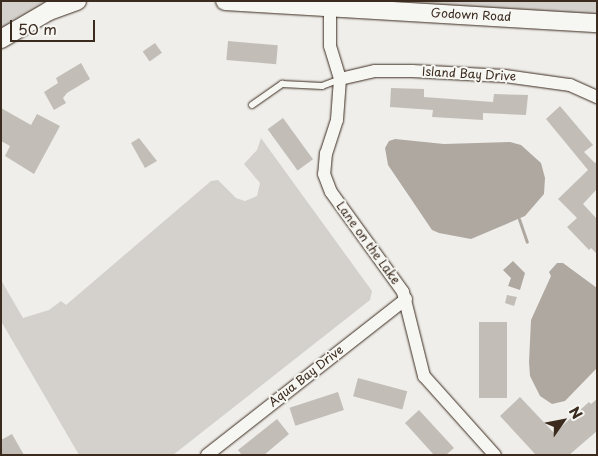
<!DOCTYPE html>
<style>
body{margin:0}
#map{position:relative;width:598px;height:456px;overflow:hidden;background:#efeeea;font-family:"Playpen Sans",sans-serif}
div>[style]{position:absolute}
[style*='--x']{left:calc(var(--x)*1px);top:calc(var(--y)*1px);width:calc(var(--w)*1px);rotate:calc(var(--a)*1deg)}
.green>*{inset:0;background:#d4d1cc}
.water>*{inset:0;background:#afa8a1}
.stream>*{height:3px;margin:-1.5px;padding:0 1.5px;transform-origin:1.5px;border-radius:1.5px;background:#afa8a1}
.building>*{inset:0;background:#c2bdb7;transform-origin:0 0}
.roads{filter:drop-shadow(0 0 1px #3b2a1e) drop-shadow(0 0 1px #3b2a1e)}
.service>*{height:6px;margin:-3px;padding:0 3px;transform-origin:3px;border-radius:3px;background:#f6f6f2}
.minor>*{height:12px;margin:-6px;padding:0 6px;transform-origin:6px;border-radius:6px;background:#f6f6f2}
.secondary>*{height:18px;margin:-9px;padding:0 9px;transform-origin:9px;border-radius:9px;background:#f6f6f2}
span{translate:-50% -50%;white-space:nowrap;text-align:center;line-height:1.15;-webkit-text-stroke:4px #f6f6f2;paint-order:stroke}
.street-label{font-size:12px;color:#3b2a1e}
.frame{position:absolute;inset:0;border:2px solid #3b2a1e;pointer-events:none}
.north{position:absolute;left:538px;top:396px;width:50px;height:50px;-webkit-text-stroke:4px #f6f6f2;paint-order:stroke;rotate:57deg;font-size:14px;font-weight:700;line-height:20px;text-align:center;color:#3b2a1e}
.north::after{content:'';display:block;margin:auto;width:18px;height:22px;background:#3b2a1e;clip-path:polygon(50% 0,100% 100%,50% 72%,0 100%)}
.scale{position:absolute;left:10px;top:20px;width:85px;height:22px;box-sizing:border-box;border:2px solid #3b2a1e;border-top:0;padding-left:6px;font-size:15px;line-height:18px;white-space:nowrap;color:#3b2a1e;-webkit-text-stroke:4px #f6f6f2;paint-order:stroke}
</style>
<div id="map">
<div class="green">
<div style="clip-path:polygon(1px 1px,60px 1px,1px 34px)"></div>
<div style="clip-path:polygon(302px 1px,597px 1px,597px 17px)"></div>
<div style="clip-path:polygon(261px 138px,372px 291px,370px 300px,173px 455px,79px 455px,1px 321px,1px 280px,23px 318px,49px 310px,61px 301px,66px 305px,211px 181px,218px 180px,236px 198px,245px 201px,257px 196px,260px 183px,244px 164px,257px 150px)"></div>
</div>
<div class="water">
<div style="clip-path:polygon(395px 139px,444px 144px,510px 142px,521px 145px,541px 163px,545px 178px,544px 194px,525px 216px,471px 239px,439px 233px,432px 230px,388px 165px,385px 148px,389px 141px)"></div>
<div style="clip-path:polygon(513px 261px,525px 273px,520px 290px,508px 286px,511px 278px,503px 270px)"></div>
<div style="clip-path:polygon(557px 263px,563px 263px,597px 288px,597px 368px,565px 401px,552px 404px,540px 396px,530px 376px,529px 362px,531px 320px,551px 276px,549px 272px)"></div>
</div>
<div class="stream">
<div style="--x:519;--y:219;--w:24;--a:71"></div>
</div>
<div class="building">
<div style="left:228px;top:41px;width:50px;height:19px;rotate:5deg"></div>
<div style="left:155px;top:43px;width:12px;height:15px;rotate:55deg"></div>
<div style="clip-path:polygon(81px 63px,90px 79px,67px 93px,63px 98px,66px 103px,54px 110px,44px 92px,58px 83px,56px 78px)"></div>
<div style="clip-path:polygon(391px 88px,424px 89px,424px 97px,493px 102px,494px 94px,528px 95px,526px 115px,483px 113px,483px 120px,432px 117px,433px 110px,390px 107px)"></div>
<div style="clip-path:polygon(560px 106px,593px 145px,584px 152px,595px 163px,597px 162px,597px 189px,583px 204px,597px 219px,597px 254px,591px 248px,589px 250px,567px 227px,577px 218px,558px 199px,588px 170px,546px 119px)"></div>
<div style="clip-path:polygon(1px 108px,31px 125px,37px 114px,60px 126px,34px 174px,5px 156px,10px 146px,1px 141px)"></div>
<div style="left:283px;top:118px;width:51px;height:19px;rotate:54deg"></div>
<div style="clip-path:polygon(139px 138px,157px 161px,145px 168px,131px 143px)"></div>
<div style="clip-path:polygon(507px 295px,517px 297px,514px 306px,505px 303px)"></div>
<div style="left:479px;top:322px;width:28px;height:76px"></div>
<div style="left:358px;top:378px;width:51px;height:19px;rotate:15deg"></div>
<div style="left:338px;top:392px;width:19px;height:51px;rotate:72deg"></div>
<div style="clip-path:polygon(520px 397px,554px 433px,589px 402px,591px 404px,597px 399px,597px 431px,569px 455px,536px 455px,500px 416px)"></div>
<div style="clip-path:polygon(419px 410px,454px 448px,446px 455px,434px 455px,405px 423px)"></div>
<div style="clip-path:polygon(277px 419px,289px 434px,264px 455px,242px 455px,238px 450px)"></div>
<div style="clip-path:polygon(12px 434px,24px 455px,1px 455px,1px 440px)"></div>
</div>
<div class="roads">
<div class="service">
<div style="--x:252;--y:105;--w:37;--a:-35"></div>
<div style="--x:282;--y:84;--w:40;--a:2.9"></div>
<div style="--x:322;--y:86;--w:19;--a:-21"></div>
</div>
<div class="minor">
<div style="--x:330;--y:7;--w:39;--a:90"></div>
<div style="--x:330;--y:46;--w:34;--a:73"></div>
<div style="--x:340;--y:79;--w:41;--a:94.2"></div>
<div style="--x:337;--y:120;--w:35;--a:108"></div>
<div style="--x:326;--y:153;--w:21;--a:95"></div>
<div style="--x:324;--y:174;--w:19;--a:69"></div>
<div style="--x:331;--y:192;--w:123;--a:54.2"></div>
<div style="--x:403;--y:292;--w:87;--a:76"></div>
<div style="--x:424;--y:376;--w:106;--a:48.1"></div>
<div style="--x:340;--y:79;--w:36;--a:-13"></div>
<div style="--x:375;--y:71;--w:37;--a:0"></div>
<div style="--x:412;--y:71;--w:93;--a:3.1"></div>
<div style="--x:505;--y:76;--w:66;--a:7.9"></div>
<div style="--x:570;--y:85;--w:30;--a:24"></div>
<div style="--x:207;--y:455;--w:253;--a:-38.1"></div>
</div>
<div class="secondary">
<div style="--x:225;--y:1;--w:373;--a:3.4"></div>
<div style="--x:1;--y:39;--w:56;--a:-30.3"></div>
<div style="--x:49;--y:11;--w:30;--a:-20"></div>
</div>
</div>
<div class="street-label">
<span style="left:471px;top:15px;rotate:3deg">Godown Road</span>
<span style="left:469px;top:74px;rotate:3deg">Island Bay Drive</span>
<span style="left:368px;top:243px;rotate:54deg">Lane on the Lake</span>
<span style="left:306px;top:376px;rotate:-38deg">Aqua Bay Drive</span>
</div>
<div class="frame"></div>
<div class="north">N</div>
<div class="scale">50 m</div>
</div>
